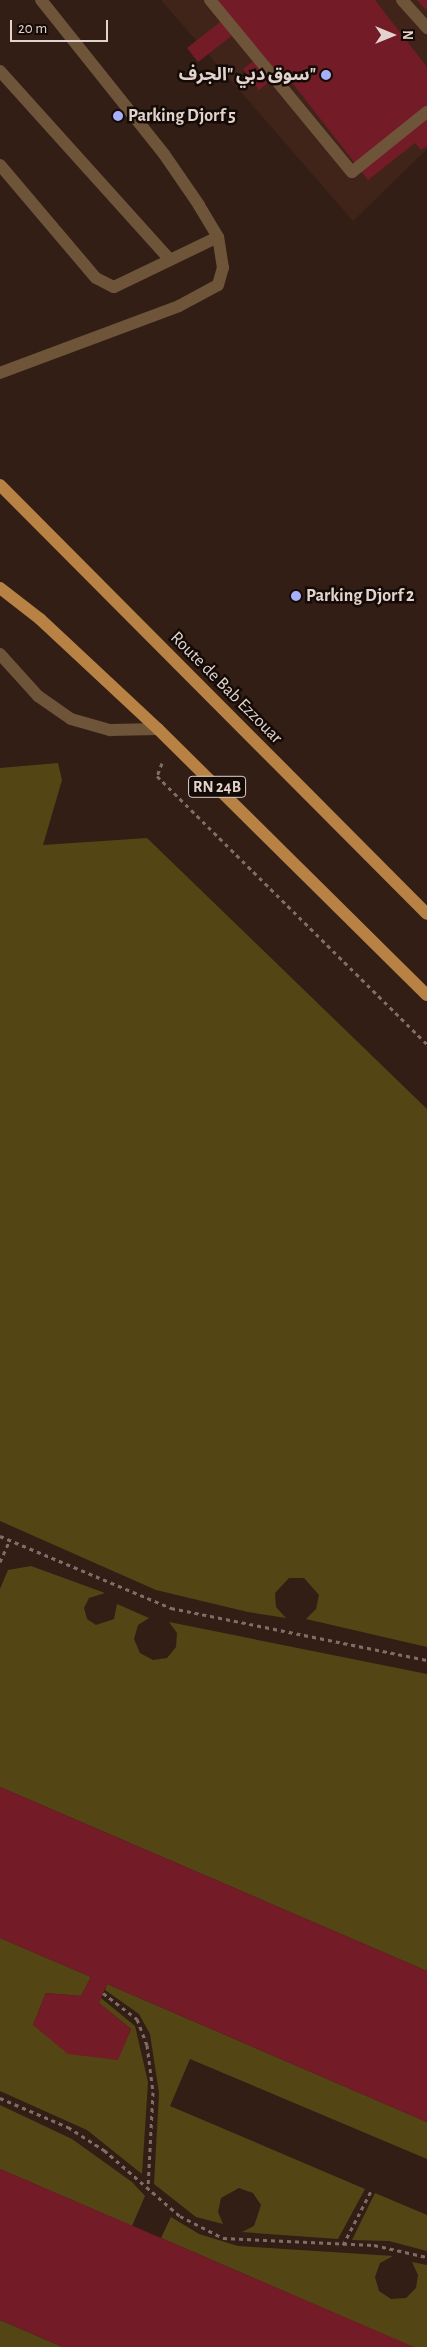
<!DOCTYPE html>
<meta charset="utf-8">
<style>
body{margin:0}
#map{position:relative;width:427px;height:2347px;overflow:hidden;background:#331e16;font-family:"Alegreya Sans","Noto Sans Arabic",sans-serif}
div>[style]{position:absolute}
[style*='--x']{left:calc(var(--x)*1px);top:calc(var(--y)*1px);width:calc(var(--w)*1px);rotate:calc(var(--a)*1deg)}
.built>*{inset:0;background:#402419}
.green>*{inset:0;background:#544515}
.building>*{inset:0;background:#731b27}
.path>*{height:3px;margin-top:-1.5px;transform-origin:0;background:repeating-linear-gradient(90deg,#806d67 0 4px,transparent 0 8px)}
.service>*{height:12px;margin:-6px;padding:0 6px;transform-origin:6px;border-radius:6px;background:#6e5438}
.pedestrian>*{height:12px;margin:-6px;padding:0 6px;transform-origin:6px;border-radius:6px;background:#6e5438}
.primary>*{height:12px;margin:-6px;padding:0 6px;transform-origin:6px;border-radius:6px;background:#b88244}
.dots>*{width:14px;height:14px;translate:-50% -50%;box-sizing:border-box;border:2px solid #140b07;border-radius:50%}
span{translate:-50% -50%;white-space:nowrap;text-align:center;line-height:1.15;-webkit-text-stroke:5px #140b07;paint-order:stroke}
.shield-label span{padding:1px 4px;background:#140b07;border:1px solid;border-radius:4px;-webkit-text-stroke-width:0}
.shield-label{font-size:16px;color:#e2d3ce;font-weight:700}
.poi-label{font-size:18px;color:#e2d3ce;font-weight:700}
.right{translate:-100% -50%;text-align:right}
.left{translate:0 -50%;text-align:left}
.street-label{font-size:18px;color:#e2d3ce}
.north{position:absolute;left:367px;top:10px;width:50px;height:50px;-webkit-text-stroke:4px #140b07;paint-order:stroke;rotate:90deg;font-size:14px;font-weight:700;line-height:20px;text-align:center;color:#e2d3ce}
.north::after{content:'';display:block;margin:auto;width:18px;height:22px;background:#e2d3ce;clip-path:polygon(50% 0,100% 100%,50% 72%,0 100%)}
.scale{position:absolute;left:10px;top:20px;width:98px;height:22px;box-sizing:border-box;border:2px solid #e2d3ce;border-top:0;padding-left:6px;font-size:15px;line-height:18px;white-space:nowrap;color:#e2d3ce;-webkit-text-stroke:4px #140b07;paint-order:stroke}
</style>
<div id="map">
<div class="built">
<div style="clip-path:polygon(161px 0,427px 0,427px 149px,353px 221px)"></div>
</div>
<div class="green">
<div style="clip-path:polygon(58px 763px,62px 780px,43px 845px,147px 838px,427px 1109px,427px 1647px,306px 1619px,316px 1609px,319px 1595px,304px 1578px,289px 1578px,275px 1593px,276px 1607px,286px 1618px,248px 1612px,156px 1590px,0 1521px,0 768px)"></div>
<div style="clip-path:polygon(31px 1566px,105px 1593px,89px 1598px,84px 1608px,87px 1619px,96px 1625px,114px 1619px,117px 1604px,149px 1618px,138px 1625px,134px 1639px,140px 1653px,153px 1660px,167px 1658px,176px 1647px,177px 1633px,169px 1622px,427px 1674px,427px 1971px,0 1787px,0 1589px,8px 1570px)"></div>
<div style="clip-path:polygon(0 1938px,91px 1977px,81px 1996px,46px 1993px,33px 2025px,118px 2059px,131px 2029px,99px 2003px,101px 1998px,135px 2026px,148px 2082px,142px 2174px,87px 2130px,0 2091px)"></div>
<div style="clip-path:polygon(107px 1984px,427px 2122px,427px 2159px,190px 2059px,170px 2106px,365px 2189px,338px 2239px,242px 2232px,254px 2226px,261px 2205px,253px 2193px,239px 2188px,221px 2198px,218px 2212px,223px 2224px,196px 2217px,154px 2184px,159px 2093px,150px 2034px,139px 2014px,105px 1990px)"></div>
<div style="clip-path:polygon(0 2105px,72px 2139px,132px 2182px,145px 2196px,132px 2226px,0 2169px)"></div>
<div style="clip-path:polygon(375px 2193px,427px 2215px,427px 2251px,389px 2241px,352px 2240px)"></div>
<div style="clip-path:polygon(171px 2217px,199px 2234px,238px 2246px,393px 2256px,380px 2263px,375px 2277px,379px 2291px,391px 2299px,406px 2298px,416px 2288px,418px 2275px,412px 2262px,427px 2265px,427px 2347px,413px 2347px,161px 2238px)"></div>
<div style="clip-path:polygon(0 2320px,63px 2347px,0 2347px)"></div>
</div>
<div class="building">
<div style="clip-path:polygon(211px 0,375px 0,427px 67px,427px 146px,421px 150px,415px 143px,368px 180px,283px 71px,259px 90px,243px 69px,259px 57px,238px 31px,198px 62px,187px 48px,225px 18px)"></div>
<div style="clip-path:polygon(417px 0,427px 0,427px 8px,426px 10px)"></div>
<div style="clip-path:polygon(0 1787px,427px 1971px,427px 2122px,107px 1984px,99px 2003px,131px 2029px,118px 2060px,68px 2054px,33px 2025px,46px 1993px,81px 1996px,91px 1977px,0 1938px)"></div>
<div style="clip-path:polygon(0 2169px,161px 2238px,414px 2347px,63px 2347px,0 2320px)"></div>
</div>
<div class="path">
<div style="--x:162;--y:763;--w:14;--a:111"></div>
<div style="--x:157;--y:776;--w:380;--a:44.8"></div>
<div style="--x:0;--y:1536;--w:186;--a:22.8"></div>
<div style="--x:171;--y:1608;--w:261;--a:11.5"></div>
<div style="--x:0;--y:1562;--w:22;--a:-66"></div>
<div style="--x:103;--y:1993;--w:43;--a:37.4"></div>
<div style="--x:137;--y:2019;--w:28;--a:69"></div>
<div style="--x:147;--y:2045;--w:47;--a:82.7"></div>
<div style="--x:153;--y:2092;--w:95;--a:93"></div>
<div style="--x:0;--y:2098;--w:74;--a:23.1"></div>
<div style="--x:68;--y:2127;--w:43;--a:32.6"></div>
<div style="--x:104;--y:2150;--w:101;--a:41"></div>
<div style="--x:180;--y:2216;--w:48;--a:27.1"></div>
<div style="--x:223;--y:2238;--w:151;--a:2.7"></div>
<div style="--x:374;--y:2245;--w:54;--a:12.8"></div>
<div style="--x:343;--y:2245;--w:61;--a:-62.6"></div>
</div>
<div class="service">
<div style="--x:0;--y:71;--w:254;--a:48"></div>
<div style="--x:0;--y:165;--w:148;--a:49.7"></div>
<div style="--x:96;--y:278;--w:20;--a:27"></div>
<div style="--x:114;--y:287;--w:115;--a:-25.7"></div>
<div style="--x:0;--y:373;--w:191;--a:-20.5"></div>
<div style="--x:179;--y:306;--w:44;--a:-28.3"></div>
<div style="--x:218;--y:285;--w:18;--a:-74"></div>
<div style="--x:223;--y:268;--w:31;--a:-99"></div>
<div style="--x:218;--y:237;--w:37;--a:-121"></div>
<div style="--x:199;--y:205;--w:62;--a:-124.5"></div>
<div style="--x:164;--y:154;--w:197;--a:-128.6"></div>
<div style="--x:0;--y:654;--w:57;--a:47.9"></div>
<div style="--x:38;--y:696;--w:40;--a:34.9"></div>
<div style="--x:71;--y:719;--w:41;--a:15.8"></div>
<div style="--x:110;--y:730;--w:48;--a:-1.2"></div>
</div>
<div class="pedestrian">
<div style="--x:210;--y:0;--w:223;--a:50.5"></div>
<div style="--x:352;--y:172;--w:96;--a:-38.7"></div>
<div style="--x:402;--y:0;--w:38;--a:48"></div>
</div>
<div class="primary">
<div style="--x:0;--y:485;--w:605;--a:45.13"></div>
<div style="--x:0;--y:588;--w:51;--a:37.8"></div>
<div style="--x:40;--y:619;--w:161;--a:43"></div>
<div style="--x:158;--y:729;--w:378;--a:44.7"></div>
</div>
<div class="dots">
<div style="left:326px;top:75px;background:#a8b0fc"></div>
<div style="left:118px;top:116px;background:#a8b0fc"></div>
<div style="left:296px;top:596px;background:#a8b0fc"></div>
</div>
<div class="shield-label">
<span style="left:217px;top:787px">RN 24B</span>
</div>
<div class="poi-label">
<span class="right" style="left:316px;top:75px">سوق دبي "الجرف"</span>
<span class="left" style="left:128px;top:116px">Parking Djorf 5</span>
<span class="left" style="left:306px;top:596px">Parking Djorf 2</span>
</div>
<div class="street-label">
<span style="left:226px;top:688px;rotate:45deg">Route de Bab Ezzouar</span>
</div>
<div class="north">N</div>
<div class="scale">20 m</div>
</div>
